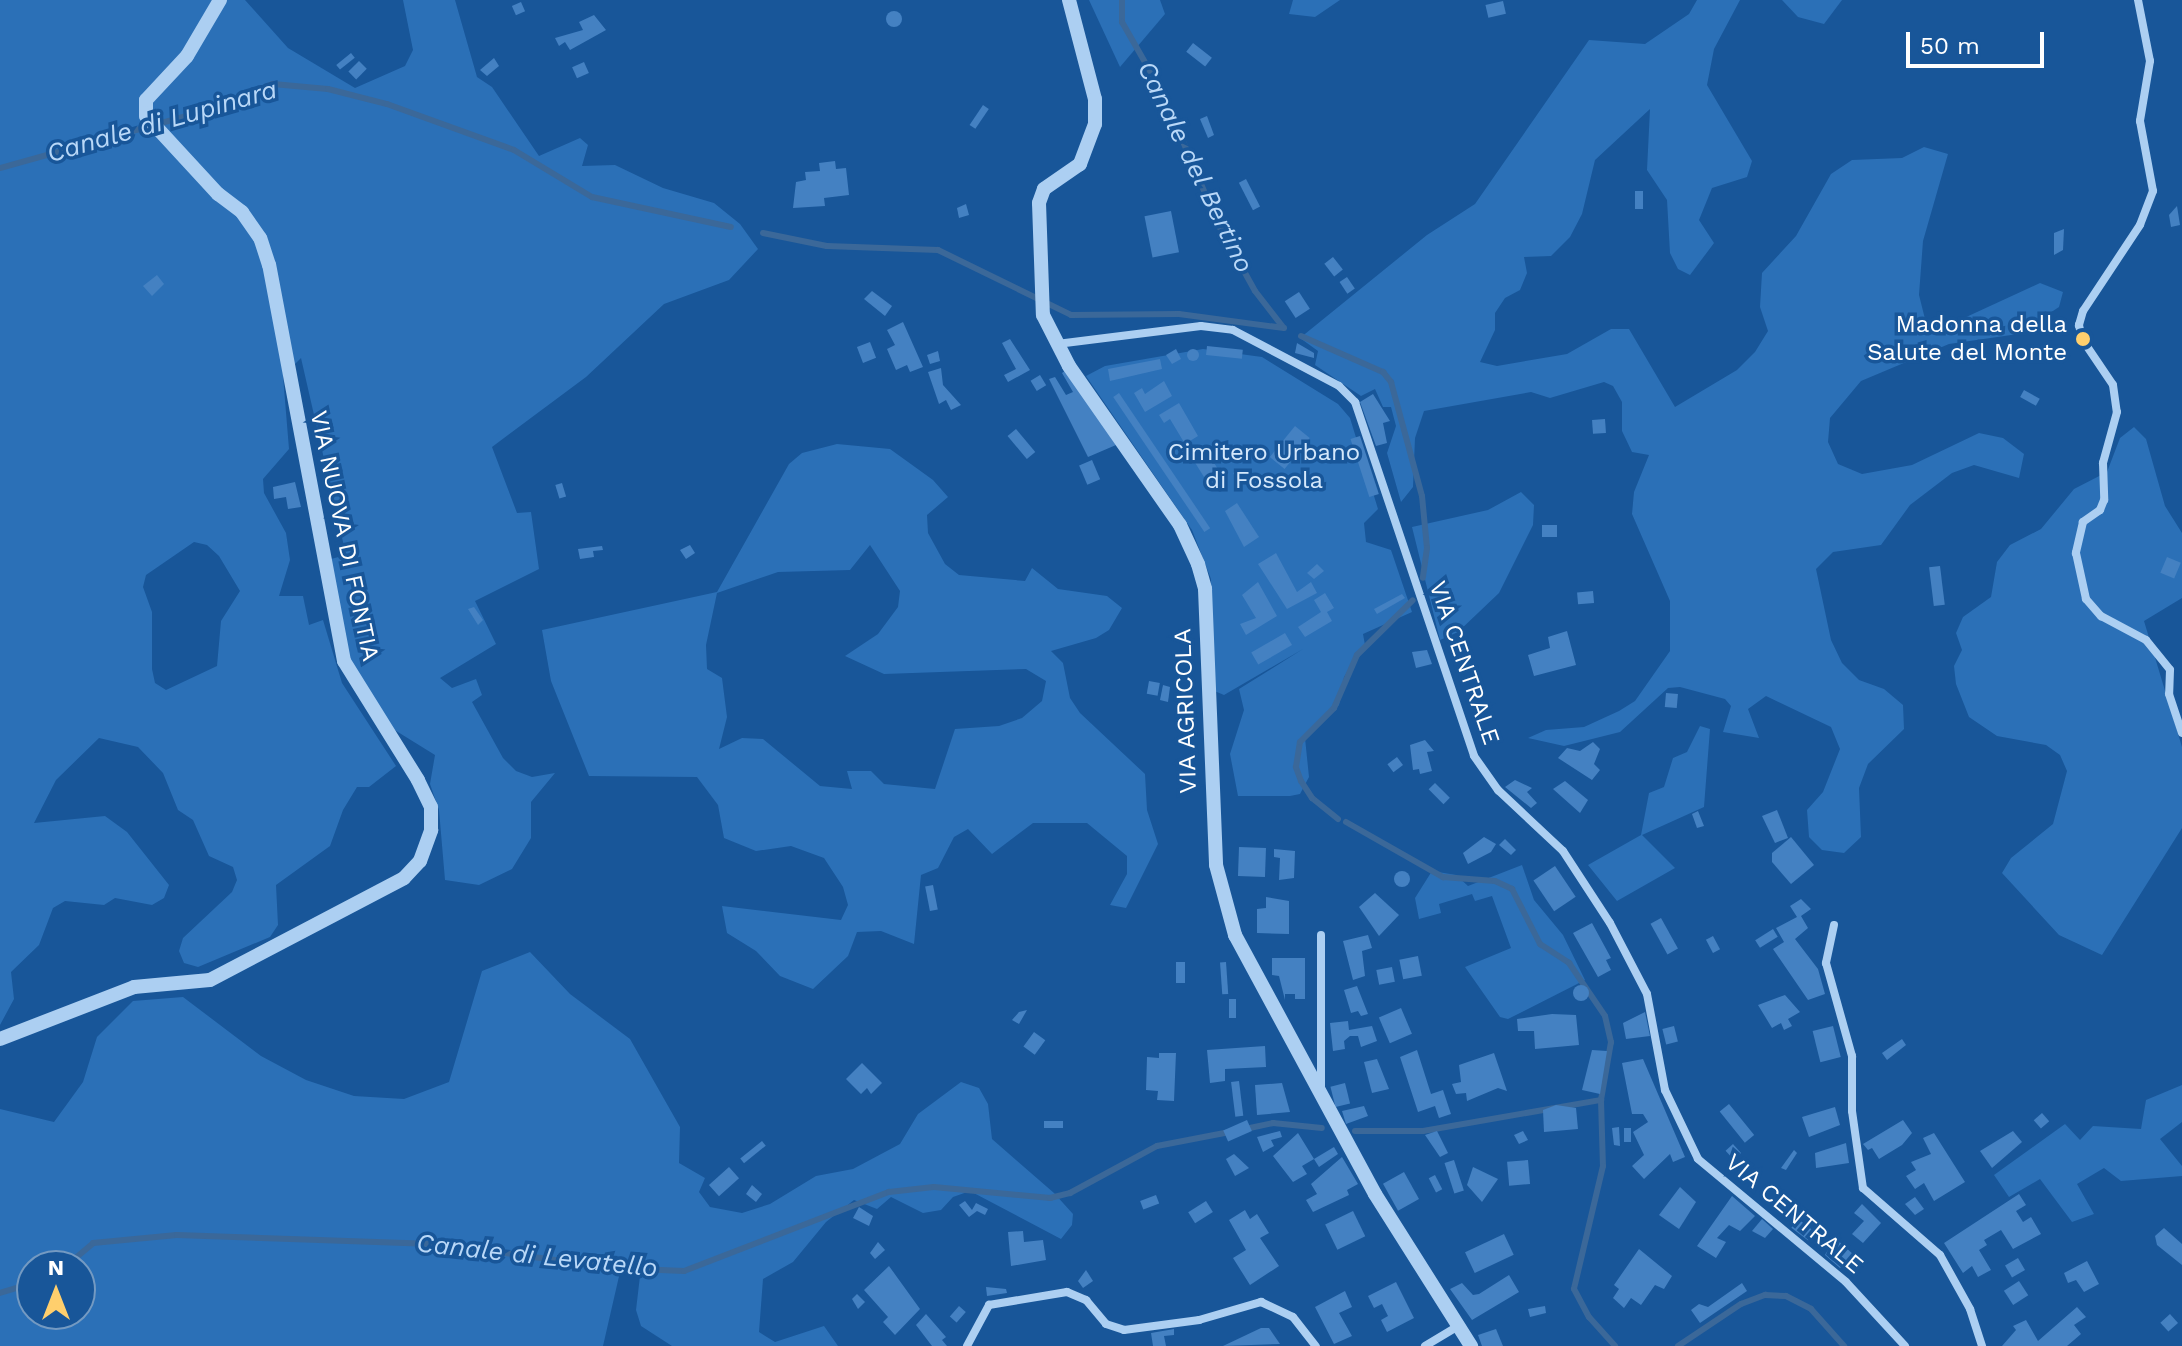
<!DOCTYPE html>
<style>
body{margin:0}
#map{position:relative;width:2182px;height:1346px;overflow:hidden;background:#185699;font-family:"Work Sans",sans-serif}
div>[style]{position:absolute}
[style*='--x']{left:calc(var(--x)*1px);top:calc(var(--y)*1px);width:calc(var(--w)*1px);rotate:calc(var(--a)*1deg)}
.green>*{inset:0;background:#2b70b7}
.stream>*{height:6px;margin:-3px;padding:0 3px;transform-origin:3px;border-radius:3px;background:#3b6899}
.building>*{inset:0;background:#4481c2;transform-origin:0 0}
.round{border-radius:50%}
.minor>*{height:8px;margin:-4px;padding:0 4px;transform-origin:4px;border-radius:4px;background:#accff2}
.tertiary>*{height:14px;margin:-7px;padding:0 7px;transform-origin:7px;border-radius:7px;background:#accff2}
.dots>*{width:22px;height:22px;translate:-50% -50%;box-sizing:border-box;border:4px solid #185699;border-radius:50%}
span{translate:-50% -50%;white-space:nowrap;text-align:center;line-height:1.15;-webkit-text-stroke:7px #185699;paint-order:stroke}
.poi-label{font-size:24px;color:#fff}
.right{translate:-100% -50%;text-align:right}
.park-label{font-size:24px;color:#d4e8fc}
.street-label{font-size:24px;color:#fff}
.water-label{font-size:26px;color:#b9d8f8;font-style:italic}
.north{position:absolute;left:16px;top:1250px;width:80px;height:80px;box-sizing:border-box;background:#185699;border:2px solid #749ac2;border-radius:50%;rotate:0deg;font-size:22px;font-weight:700;line-height:32px;text-align:center;color:#fff}
.north::after{content:'';display:block;margin:auto;width:28px;height:36px;background:#ffcf6d;clip-path:polygon(50% 0,100% 100%,50% 72%,0 100%)}
.scale{position:absolute;left:1906px;top:32px;width:138px;height:36px;box-sizing:border-box;border:4px solid #fff;border-top:0;padding-left:10px;font-size:24px;line-height:28px;white-space:nowrap;color:#fff;-webkit-text-stroke:6px #185699;paint-order:stroke}
</style>
<div id="map">
<div class="green">
<div style="clip-path:polygon(evenodd,0 0,245px 0,288px 48px,355px 88px,405px 66px,413px 50px,403px 0,455px 0,477px 77px,492px 87px,539px 156px,580px 138px,588px 145px,582px 166px,615px 165px,663px 188px,714px 203px,740px 224px,758px 249px,729px 280px,664px 304px,586px 377px,492px 447px,517px 513px,531px 512px,539px 569px,475px 601px,496px 644px,440px 678px,452px 688px,476px 679px,482px 695px,472px 702px,503px 758px,516px 771px,532px 777px,555px 773px,531px 802px,531px 838px,512px 869px,479px 885px,445px 880px,439px 810px,430px 784px,435px 755px,393px 729px,348px 657px,331px 559px,346px 555px,301px 358px,283px 376px,289px 449px,263px 479px,264px 493px,286px 533px,290px 560px,279px 596px,303px 596px,309px 625px,323px 620px,342px 683px,396px 766px,369px 787px,357px 787px,343px 810px,330px 846px,276px 885px,278px 925px,270px 937px,198px 967px,184px 963px,179px 951px,183px 938px,232px 892px,237px 880px,233px 867px,209px 856px,193px 820px,178px 810px,163px 773px,138px 747px,99px 738px,56px 780px,34px 823px,105px 816px,127px 832px,169px 885px,164px 898px,152px 905px,115px 898px,104px 905px,65px 901px,53px 908px,39px 945px,11px 972px,14px 999px,0 1025px,0 0,194px 542px,207px 545px,219px 556px,240px 591px,221px 621px,217px 666px,166px 690px,155px 683px,152px 669px,152px 612px,143px 587px,146px 575px,194px 542px)"></div>
<div style="clip-path:polygon(1089px 0,1160px 0,1165px 14px,1120px 67px)"></div>
<div style="clip-path:polygon(1293px 0,1340px 0,1315px 17px,1289px 14px)"></div>
<div style="clip-path:polygon(1697px 0,1740px 0,1714px 49px,1707px 85px,1752px 161px,1747px 177px,1712px 188px,1699px 220px,1714px 243px,1690px 275px,1678px 269px,1670px 253px,1667px 200px,1647px 170px,1650px 109px,1595px 160px,1582px 214px,1570px 237px,1551px 256px,1524px 257px,1527px 273px,1520px 290px,1505px 298px,1495px 313px,1495px 330px,1480px 362px,1497px 366px,1567px 354px,1611px 329px,1629px 329px,1675px 407px,1737px 370px,1755px 352px,1768px 331px,1760px 307px,1762px 273px,1796px 236px,1831px 174px,1852px 160px,1902px 158px,1924px 147px,1948px 154px,1923px 241px,1919px 295px,1925px 319px,1951px 324px,2040px 283px,2063px 292px,2059px 307px,2018px 334px,1949px 344px,1861px 381px,1830px 418px,1828px 442px,1838px 464px,1862px 474px,1912px 465px,1979px 433px,2003px 438px,2024px 454px,2019px 478px,1974px 465px,1952px 473px,1910px 505px,1881px 545px,1833px 552px,1816px 569px,1831px 640px,1842px 663px,1859px 680px,1884px 689px,1903px 705px,1904px 729px,1868px 764px,1859px 788px,1861px 837px,1844px 853px,1822px 850px,1809px 837px,1807px 810px,1823px 792px,1840px 749px,1831px 727px,1766px 696px,1748px 709px,1759px 738px,1723px 732px,1731px 706px,1725px 699px,1680px 687px,1668px 688px,1620px 732px,1564px 746px,1528px 738px,1546px 730px,1584px 727px,1619px 711px,1635px 701px,1670px 651px,1670px 601px,1632px 514px,1634px 492px,1649px 455px,1632px 452px,1622px 431px,1622px 402px,1613px 386px,1604px 382px,1550px 398px,1531px 392px,1424px 411px,1415px 438px,1413px 487px,1401px 502px,1387px 453px,1396px 426px,1391px 407px,1383px 407px,1375px 389px,1361px 396px,1315px 365px,1318px 351px,1300px 338px,1427px 235px,1475px 204px,1589px 40px,1645px 44px,1689px 14px)"></div>
<div style="clip-path:polygon(1782px 0,1842px 0,1824px 24px,1798px 17px)"></div>
<div style="clip-path:polygon(1203px 349px,1262px 357px,1338px 404px,1350px 418px,1378px 509px,1364px 523px,1366px 542px,1391px 550px,1412px 612px,1363px 634px,1365px 645px,1344px 677px,1339px 705px,1305px 738px,1309px 777px,1300px 794px,1290px 796px,1238px 796px,1230px 754px,1244px 710px,1239px 689px,1303px 649px,1224px 695px,1212px 690px,1211px 579px,1192px 530px,1086px 376px,1105px 366px)"></div>
<div style="clip-path:polygon(2134px 427px,2146px 439px,2165px 506px,2182px 533px,2182px 598px,2144px 621px,2182px 747px,2182px 828px,2102px 955px,2059px 935px,2002px 873px,2011px 858px,2053px 824px,2067px 771px,2060px 755px,2046px 745px,1997px 736px,1969px 717px,1956px 684px,1954px 666px,1962px 650px,1956px 633px,1963px 617px,1991px 597px,1997px 562px,2010px 545px,2041px 529px,2074px 489px,2107px 472px,2120px 438px)"></div>
<div style="clip-path:polygon(evenodd,837px 444px,890px 449px,933px 480px,948px 497px,927px 515px,928px 533px,945px 564px,959px 575px,1025px 581px,1032px 568px,1058px 589px,1107px 596px,1122px 608px,1109px 630px,1096px 638px,1051px 651px,1063px 663px,1070px 698px,1080px 713px,1145px 774px,1147px 810px,1158px 844px,1126px 908px,1110px 905px,1127px 874px,1127px 856px,1087px 823px,1033px 823px,992px 854px,968px 829px,954px 837px,938px 868px,921px 875px,914px 944px,881px 931px,857px 932px,848px 956px,813px 989px,780px 976px,756px 951px,727px 933px,722px 906px,841px 920px,848px 905px,843px 887px,824px 858px,791px 846px,756px 851px,724px 838px,718px 805px,697px 777px,589px 776px,551px 681px,542px 630px,717px 592px,789px 464px,802px 453px,837px 444px,870px 545px,900px 591px,898px 607px,878px 634px,845px 656px,884px 674px,1026px 669px,1046px 681px,1042px 701px,1022px 718px,999px 726px,955px 729px,935px 789px,884px 784px,871px 771px,847px 771px,852px 789px,820px 786px,763px 739px,742px 738px,719px 749px,727px 717px,722px 678px,707px 669px,706px 645px,717px 593px,778px 572px,850px 570px,870px 545px)"></div>
<div style="clip-path:polygon(1521px 492px,1534px 505px,1533px 525px,1499px 593px,1458px 632px,1440px 640px,1412px 527px,1488px 510px)"></div>
<div style="clip-path:polygon(1700px 726px,1710px 729px,1704px 807px,1642px 835px,1675px 868px,1617px 901px,1588px 865px,1641px 835px,1649px 793px,1664px 787px,1673px 758px,1687px 752px)"></div>
<div style="clip-path:polygon(1522px 865px,1534px 900px,1563px 935px,1585px 980px,1508px 1019px,1500px 1017px,1465px 967px,1511px 948px,1492px 896px,1475px 901px,1472px 894px,1439px 904px,1441px 913px,1419px 919px,1415px 898px,1432px 871px,1456px 875px,1468px 886px)"></div>
<div style="clip-path:polygon(evenodd,530px 952px,570px 994px,630px 1039px,680px 1127px,679px 1163px,705px 1178px,699px 1192px,710px 1207px,742px 1213px,770px 1204px,816px 1176px,853px 1169px,900px 1144px,918px 1114px,961px 1082px,979px 1088px,988px 1104px,992px 1139px,1054px 1193px,1073px 1214px,1072px 1225px,1061px 1239px,970px 1191px,953px 1197px,941px 1210px,923px 1213px,891px 1197px,877px 1209px,854px 1200px,826px 1222px,793px 1262px,763px 1279px,759px 1332px,775px 1342px,824px 1326px,838px 1346px,672px 1346px,641px 1326px,636px 1310px,640px 1276px,620px 1272px,603px 1346px,0 1346px,0 1109px,54px 1122px,83px 1082px,97px 1037px,133px 1001px,183px 997px,261px 1056px,306px 1080px,354px 1096px,404px 1099px,449px 1082px,482px 971px,530px 952px,80px 1266px,80px 1314px,32px 1314px,32px 1266px,80px 1266px)"></div>
<div style="clip-path:polygon(2182px 1085px,2182px 1122px,2160px 1139px,2182px 1166px,2182px 1176px,2121px 1181px,2104px 1168px,2077px 1184px,2094px 1214px,2072px 1222px,2040px 1179px,2009px 1197px,1994px 1175px,2065px 1124px,2080px 1140px,2093px 1126px,2141px 1129px,2146px 1100px)"></div>
</div>
<div class="stream">
<div style="--x:1122;--y:0;--w:22;--a:90"></div>
<div style="--x:1122;--y:22;--w:81;--a:60.3"></div>
<div style="--x:1162;--y:92;--w:146;--a:67"></div>
<div style="--x:1219;--y:226;--w:74;--a:61"></div>
<div style="--x:1255;--y:291;--w:46;--a:52.1"></div>
<div style="--x:0;--y:168;--w:219;--a:-15.6"></div>
<div style="--x:211;--y:109;--w:67;--a:-22"></div>
<div style="--x:273;--y:84;--w:55;--a:5.2"></div>
<div style="--x:328;--y:89;--w:61;--a:14.3"></div>
<div style="--x:387;--y:104;--w:135;--a:19.9"></div>
<div style="--x:514;--y:150;--w:91;--a:31.1"></div>
<div style="--x:592;--y:197;--w:142;--a:12.2"></div>
<div style="--x:763;--y:233;--w:65;--a:11.5"></div>
<div style="--x:827;--y:246;--w:111;--a:2.1"></div>
<div style="--x:938;--y:250;--w:148;--a:26"></div>
<div style="--x:1071;--y:315;--w:108;--a:-0.5"></div>
<div style="--x:1179;--y:314;--w:106;--a:7.6"></div>
<div style="--x:1301;--y:336;--w:90;--a:23.7"></div>
<div style="--x:1383;--y:372;--w:13;--a:51"></div>
<div style="--x:1391;--y:382;--w:118;--a:74.8"></div>
<div style="--x:1422;--y:496;--w:52;--a:84.5"></div>
<div style="--x:1427;--y:548;--w:30;--a:98"></div>
<div style="--x:1338;--y:819;--w:33;--a:-141"></div>
<div style="--x:1312;--y:798;--w:20;--a:-123"></div>
<div style="--x:1301;--y:781;--w:15;--a:-110"></div>
<div style="--x:1296;--y:767;--w:25;--a:-81"></div>
<div style="--x:1300;--y:742;--w:48;--a:-45"></div>
<div style="--x:1334;--y:708;--w:58;--a:-66.5"></div>
<div style="--x:1357;--y:655;--w:78;--a:-44.5"></div>
<div style="--x:1346;--y:822;--w:112;--a:29.6"></div>
<div style="--x:1443;--y:877;--w:52;--a:4.4"></div>
<div style="--x:1495;--y:881;--w:19;--a:25"></div>
<div style="--x:1512;--y:889;--w:62;--a:63"></div>
<div style="--x:1540;--y:944;--w:35;--a:33"></div>
<div style="--x:1569;--y:963;--w:64;--a:55.8"></div>
<div style="--x:1605;--y:1016;--w:27;--a:77"></div>
<div style="--x:1611;--y:1042;--w:59;--a:99.8"></div>
<div style="--x:1601;--y:1100;--w:66;--a:88.3"></div>
<div style="--x:1603;--y:1166;--w:126;--a:103.3"></div>
<div style="--x:1574;--y:1289;--w:32;--a:62"></div>
<div style="--x:1589;--y:1317;--w:39;--a:48"></div>
<div style="--x:1245;--y:1129;--w:29;--a:-12"></div>
<div style="--x:1273;--y:1123;--w:49;--a:5.8"></div>
<div style="--x:1355;--y:1131;--w:68;--a:0"></div>
<div style="--x:1423;--y:1131;--w:181;--a:-9.9"></div>
<div style="--x:66;--y:1266;--w:35;--a:-40"></div>
<div style="--x:93;--y:1243;--w:84;--a:-5.4"></div>
<div style="--x:177;--y:1235;--w:264;--a:2"></div>
<div style="--x:441;--y:1244;--w:173;--a:8"></div>
<div style="--x:612;--y:1268;--w:72;--a:2.4"></div>
<div style="--x:684;--y:1271;--w:220;--a:-21.1"></div>
<div style="--x:889;--y:1192;--w:45;--a:-6.3"></div>
<div style="--x:934;--y:1187;--w:117;--a:5.4"></div>
<div style="--x:1050;--y:1198;--w:21;--a:-14"></div>
<div style="--x:1070;--y:1193;--w:99;--a:-28.4"></div>
<div style="--x:1157;--y:1146;--w:74;--a:-10.9"></div>
<div style="--x:0;--y:1293;--w:34;--a:-17"></div>
<div style="--x:1678;--y:1346;--w:76;--a:-33.7"></div>
<div style="--x:1741;--y:1304;--w:26;--a:-21"></div>
<div style="--x:1765;--y:1295;--w:21;--a:3"></div>
<div style="--x:1786;--y:1296;--w:28;--a:27"></div>
<div style="--x:1811;--y:1309;--w:50;--a:48.3"></div>
</div>
<div class="building">
<div style="left:1503px;top:1px;width:13px;height:18px;rotate:77deg"></div>
<div style="left:521px;top:2px;width:10px;height:10px;rotate:66deg"></div>
<div class="round" style="left:886px;top:11px;width:16px;height:16px"></div>
<div style="clip-path:polygon(594px 15px,606px 30px,570px 50px,565px 42px,559px 46px,555px 38px,583px 30px,579px 22px)"></div>
<div style="left:1193px;top:43px;width:24px;height:11px;rotate:38deg"></div>
<div style="left:351px;top:53px;width:6px;height:19px;rotate:51deg"></div>
<div style="clip-path:polygon(494px 58px,499px 66px,487px 76px,480px 70px)"></div>
<div style="left:359px;top:61px;width:11px;height:15px;rotate:45deg"></div>
<div style="left:584px;top:62px;width:12px;height:13px;rotate:66deg"></div>
<div style="left:983px;top:105px;width:7px;height:24px;rotate:34deg"></div>
<div style="clip-path:polygon(1207px 116px,1214px 135px,1208px 138px,1200px 119px)"></div>
<div style="clip-path:polygon(835px 161px,836px 169px,846px 168px,849px 195px,824px 198px,825px 206px,793px 208px,796px 182px,806px 180px,805px 172px,820px 171px,819px 163px)"></div>
<div style="left:1246px;top:179px;width:31px;height:8px;rotate:63deg"></div>
<div style="left:1635px;top:191px;width:8px;height:18px"></div>
<div style="clip-path:polygon(966px 204px,969px 215px,959px 218px,957px 208px)"></div>
<div style="clip-path:polygon(2177px 206px,2180px 225px,2171px 227px,2169px 215px)"></div>
<div style="left:1171px;top:211px;width:42px;height:27px;rotate:79deg"></div>
<div style="clip-path:polygon(2064px 229px,2063px 250px,2054px 255px,2054px 233px)"></div>
<div style="left:1333px;top:257px;width:16px;height:11px;rotate:52deg"></div>
<div style="clip-path:polygon(157px 275px,164px 284px,152px 296px,143px 286px)"></div>
<div style="left:1347px;top:277px;width:14px;height:9px;rotate:56deg"></div>
<div style="clip-path:polygon(872px 291px,892px 306px,885px 316px,864px 299px)"></div>
<div style="left:1299px;top:292px;width:20px;height:17px;rotate:57deg"></div>
<div style="clip-path:polygon(903px 322px,923px 367px,910px 372px,907px 365px,896px 370px,887px 349px,895px 345px,887px 330px)"></div>
<div style="clip-path:polygon(1010px 339px,1030px 370px,1008px 382px,1004px 375px,1016px 369px,1002px 343px)"></div>
<div style="left:870px;top:342px;width:17px;height:14px;rotate:69deg"></div>
<div style="clip-path:polygon(1297px 343px,1314px 353px,1314px 358px,1295px 353px)"></div>
<div style="left:1207px;top:346px;width:36px;height:9px;rotate:6deg"></div>
<div class="round" style="left:1187px;top:349px;width:12px;height:12px"></div>
<div style="clip-path:polygon(1176px 349px,1181px 359px,1172px 364px,1166px 355px)"></div>
<div style="clip-path:polygon(938px 351px,940px 361px,930px 364px,927px 355px)"></div>
<div style="clip-path:polygon(1160px 359px,1162px 369px,1110px 381px,1108px 369px)"></div>
<div style="clip-path:polygon(941px 368px,943px 385px,961px 405px,951px 410px,946px 400px,939px 404px,928px 372px)"></div>
<div style="clip-path:polygon(1066px 370px,1116px 445px,1088px 457px,1049px 379px,1055px 377px,1066px 395px,1073px 392px,1062px 373px)"></div>
<div style="left:1040px;top:375px;width:12px;height:11px;rotate:59deg"></div>
<div style="clip-path:polygon(1164px 381px,1172px 396px,1145px 412px,1134px 393px,1142px 388px,1145px 394px)"></div>
<div style="left:2024px;top:390px;width:18px;height:8px;rotate:29deg"></div>
<div style="left:1119px;top:393px;width:163px;height:7px;rotate:56deg"></div>
<div style="clip-path:polygon(1373px 394px,1390px 421px,1383px 423px,1387px 443px,1376px 446px,1360px 402px)"></div>
<div style="clip-path:polygon(1179px 403px,1198px 436px,1185px 444px,1170px 419px,1164px 423px,1159px 415px)"></div>
<div style="left:1605px;top:419px;width:14px;height:13px;rotate:86deg"></div>
<div style="left:1295px;top:426px;width:19px;height:40px;rotate:39deg"></div>
<div style="left:1016px;top:429px;width:30px;height:11px;rotate:50deg"></div>
<div style="left:1360px;top:436px;width:61px;height:10px;rotate:72deg"></div>
<div style="left:1206px;top:450px;width:38px;height:16px;rotate:58deg"></div>
<div style="left:1092px;top:460px;width:21px;height:14px;rotate:67deg"></div>
<div style="left:1240px;top:469px;width:13px;height:8px;rotate:61deg"></div>
<div style="clip-path:polygon(295px 482px,301px 507px,288px 509px,286px 497px,274px 499px,273px 487px)"></div>
<div style="left:562px;top:483px;width:14px;height:7px;rotate:73deg"></div>
<div style="clip-path:polygon(1237px 503px,1259px 537px,1244px 547px,1225px 511px)"></div>
<div style="left:1542px;top:525px;width:15px;height:12px"></div>
<div style="clip-path:polygon(690px 545px,695px 553px,686px 559px,680px 550px)"></div>
<div style="clip-path:polygon(602px 546px,603px 550px,593px 551px,594px 557px,580px 559px,578px 549px)"></div>
<div style="clip-path:polygon(1276px 553px,1297px 592px,1311px 582px,1317px 593px,1287px 609px,1258px 564px)"></div>
<div style="left:2167px;top:557px;width:15px;height:17px;rotate:23deg"></div>
<div style="clip-path:polygon(1317px 564px,1324px 571px,1314px 579px,1307px 573px)"></div>
<div style="left:1940px;top:566px;width:39px;height:11px;rotate:83deg"></div>
<div style="clip-path:polygon(1258px 582px,1277px 616px,1246px 635px,1240px 624px,1256px 618px,1242px 595px)"></div>
<div style="left:1593px;top:591px;width:12px;height:16px;rotate:85deg"></div>
<div style="clip-path:polygon(1325px 593px,1334px 608px,1327px 612px,1332px 621px,1305px 637px,1298px 627px,1321px 612px,1314px 600px)"></div>
<div style="clip-path:polygon(1402px 594px,1405px 598px,1377px 614px,1374px 609px)"></div>
<div style="clip-path:polygon(474px 607px,483px 620px,478px 625px,468px 609px)"></div>
<div style="clip-path:polygon(1567px 631px,1576px 665px,1534px 676px,1528px 655px,1550px 648px,1548px 637px)"></div>
<div style="left:1285px;top:633px;width:14px;height:39px;rotate:60deg"></div>
<div style="clip-path:polygon(1427px 650px,1432px 664px,1416px 668px,1412px 652px)"></div>
<div style="left:1149px;top:681px;width:11px;height:13px;rotate:10deg"></div>
<div style="clip-path:polygon(1163px 685px,1170px 687px,1168px 702px,1160px 700px)"></div>
<div style="left:1666px;top:693px;width:12px;height:14px;rotate:5deg"></div>
<div style="clip-path:polygon(1425px 740px,1434px 751px,1427px 752px,1432px 771px,1420px 774px,1419px 769px,1413px 770px,1410px 745px)"></div>
<div style="clip-path:polygon(1593px 742px,1600px 749px,1594px 764px,1600px 770px,1592px 780px,1558px 758px,1567px 748px,1580px 751px)"></div>
<div style="left:1397px;top:757px;width:10px;height:12px;rotate:53deg"></div>
<div style="clip-path:polygon(1515px 780px,1532px 788px,1527px 792px,1537px 803px,1531px 808px,1505px 787px)"></div>
<div style="clip-path:polygon(1565px 781px,1588px 800px,1580px 813px,1553px 789px)"></div>
<div style="left:1435px;top:783px;width:21px;height:9px;rotate:45deg"></div>
<div style="clip-path:polygon(1777px 810px,1788px 838px,1775px 843px,1762px 816px)"></div>
<div style="clip-path:polygon(1698px 811px,1704px 826px,1697px 828px,1692px 814px)"></div>
<div style="clip-path:polygon(1484px 837px,1496px 844px,1491px 852px,1468px 864px,1463px 853px)"></div>
<div style="clip-path:polygon(1791px 837px,1814px 865px,1791px 884px,1772px 862px,1772px 853px)"></div>
<div style="clip-path:polygon(1505px 839px,1516px 850px,1511px 855px,1499px 845px)"></div>
<div style="left:1239px;top:847px;width:27px;height:29px;rotate:2deg"></div>
<div style="clip-path:polygon(1274px 849px,1295px 851px,1294px 878px,1279px 880px,1280px 858px,1274px 857px)"></div>
<div style="left:1555px;top:866px;width:37px;height:26px;rotate:56deg"></div>
<div class="round" style="left:1394px;top:871px;width:16px;height:16px"></div>
<div style="left:933px;top:885px;width:25px;height:8px;rotate:79deg"></div>
<div style="clip-path:polygon(1375px 893px,1399px 915px,1379px 936px,1359px 907px)"></div>
<div style="clip-path:polygon(1266px 897px,1289px 901px,1289px 934px,1257px 933px,1257px 909px,1266px 908px)"></div>
<div style="clip-path:polygon(1801px 899px,1811px 909px,1801px 916px,1808px 928px,1795px 939px,1818px 969px,1825px 994px,1808px 1000px,1773px 949px,1784px 942px,1776px 928px,1797px 917px,1790px 906px)"></div>
<div style="left:1661px;top:918px;width:35px;height:12px;rotate:61deg"></div>
<div style="clip-path:polygon(1592px 923px,1611px 958px,1606px 960px,1611px 970px,1598px 977px,1573px 933px)"></div>
<div style="left:1773px;top:929px;width:9px;height:21px;rotate:58deg"></div>
<div style="clip-path:polygon(1368px 935px,1372px 948px,1362px 951px,1365px 976px,1353px 980px,1343px 941px)"></div>
<div style="left:1713px;top:936px;width:15px;height:8px;rotate:62deg"></div>
<div style="left:1418px;top:956px;width:20px;height:19px;rotate:79deg"></div>
<div style="clip-path:polygon(1272px 958px,1305px 958px,1305px 999px,1295px 999px,1295px 994px,1285px 994px,1285px 1000px,1279px 976px,1272px 975px)"></div>
<div style="left:1176px;top:962px;width:9px;height:21px"></div>
<div style="left:1226px;top:962px;width:32px;height:6px;rotate:86deg"></div>
<div style="left:1392px;top:967px;width:15px;height:16px;rotate:79deg"></div>
<div class="round" style="left:1573px;top:985px;width:16px;height:16px"></div>
<div style="clip-path:polygon(1357px 986px,1368px 1014px,1361px 1016px,1358px 1011px,1351px 1013px,1344px 990px)"></div>
<div style="clip-path:polygon(1785px 995px,1800px 1012px,1788px 1019px,1792px 1026px,1784px 1030px,1781px 1023px,1772px 1028px,1758px 1005px)"></div>
<div style="left:1229px;top:999px;width:7px;height:19px"></div>
<div style="left:1401px;top:1008px;width:28px;height:24px;rotate:67deg"></div>
<div style="clip-path:polygon(1027px 1010px,1019px 1024px,1012px 1020px,1019px 1012px)"></div>
<div style="clip-path:polygon(1645px 1012px,1650px 1036px,1626px 1039px,1623px 1023px)"></div>
<div style="clip-path:polygon(1552px 1014px,1576px 1015px,1579px 1045px,1535px 1049px,1534px 1031px,1518px 1031px,1517px 1019px)"></div>
<div style="clip-path:polygon(1348px 1021px,1349px 1030px,1372px 1026px,1377px 1041px,1361px 1047px,1358px 1036px,1350px 1036px,1344px 1041px,1345px 1049px,1333px 1051px,1330px 1023px)"></div>
<div style="left:1674px;top:1026px;width:16px;height:12px;rotate:76deg"></div>
<div style="left:1833px;top:1026px;width:32px;height:21px;rotate:76deg"></div>
<div style="left:1034px;top:1032px;width:14px;height:18px;rotate:36deg"></div>
<div style="clip-path:polygon(1902px 1039px,1906px 1045px,1887px 1060px,1882px 1053px)"></div>
<div style="clip-path:polygon(1265px 1046px,1266px 1067px,1225px 1069px,1225px 1081px,1210px 1083px,1207px 1050px)"></div>
<div style="clip-path:polygon(1417px 1050px,1431px 1094px,1443px 1090px,1451px 1114px,1439px 1118px,1435px 1106px,1418px 1112px,1400px 1057px)"></div>
<div style="clip-path:polygon(1592px 1050px,1607px 1051px,1600px 1094px,1582px 1090px)"></div>
<div style="clip-path:polygon(1159px 1053px,1176px 1053px,1174px 1101px,1157px 1100px,1158px 1091px,1146px 1090px,1147px 1057px,1159px 1058px)"></div>
<div style="clip-path:polygon(1494px 1053px,1507px 1091px,1498px 1088px,1467px 1101px,1466px 1093px,1456px 1094px,1452px 1084px,1461px 1082px,1459px 1065px)"></div>
<div style="clip-path:polygon(1377px 1059px,1389px 1089px,1372px 1093px,1364px 1062px)"></div>
<div style="clip-path:polygon(1643px 1059px,1685px 1157px,1673px 1162px,1670px 1154px,1644px 1179px,1632px 1166px,1644px 1155px,1633px 1132px,1648px 1122px,1643px 1114px,1632px 1114px,1622px 1063px)"></div>
<div style="clip-path:polygon(862px 1063px,882px 1083px,871px 1094px,867px 1088px,861px 1094px,846px 1079px)"></div>
<div style="left:1239px;top:1081px;width:35px;height:8px;rotate:83deg"></div>
<div style="clip-path:polygon(1282px 1083px,1290px 1112px,1257px 1115px,1255px 1085px)"></div>
<div style="left:1345px;top:1083px;width:21px;height:15px;rotate:76deg"></div>
<div style="left:1729px;top:1104px;width:40px;height:12px;rotate:51deg"></div>
<div style="clip-path:polygon(1556px 1105px,1576px 1108px,1578px 1129px,1544px 1132px,1543px 1110px)"></div>
<div style="clip-path:polygon(1364px 1106px,1368px 1116px,1346px 1124px,1342px 1111px)"></div>
<div style="clip-path:polygon(1835px 1107px,1840px 1125px,1809px 1137px,1802px 1117px)"></div>
<div style="left:2042px;top:1113px;width:11px;height:11px;rotate:49deg"></div>
<div style="left:1247px;top:1120px;width:12px;height:26px;rotate:66deg"></div>
<div style="clip-path:polygon(1903px 1120px,1912px 1133px,1902px 1145px,1879px 1159px,1872px 1148px,1868px 1150px,1863px 1144px)"></div>
<div style="left:1063px;top:1121px;width:7px;height:19px;rotate:90deg"></div>
<div style="clip-path:polygon(1619px 1127px,1620px 1146px,1614px 1145px,1612px 1128px)"></div>
<div style="left:1624px;top:1128px;width:7px;height:14px"></div>
<div style="clip-path:polygon(1280px 1131px,1282px 1137px,1271px 1140px,1274px 1146px,1263px 1152px,1257px 1137px)"></div>
<div style="clip-path:polygon(1437px 1131px,1448px 1153px,1440px 1157px,1425px 1135px)"></div>
<div style="clip-path:polygon(1523px 1131px,1528px 1140px,1519px 1144px,1514px 1135px)"></div>
<div style="clip-path:polygon(2013px 1131px,2022px 1142px,1992px 1168px,1980px 1151px)"></div>
<div style="clip-path:polygon(1298px 1133px,1314px 1159px,1302px 1166px,1307px 1174px,1293px 1182px,1273px 1156px)"></div>
<div style="clip-path:polygon(1934px 1133px,1965px 1182px,1934px 1201px,1924px 1183px,1915px 1189px,1906px 1176px,1916px 1170px,1911px 1162px,1931px 1154px,1923px 1138px)"></div>
<div style="left:762px;top:1141px;width:6px;height:28px;rotate:51deg"></div>
<div style="clip-path:polygon(1846px 1143px,1849px 1163px,1816px 1168px,1815px 1153px)"></div>
<div style="left:1733px;top:1144px;width:12px;height:10px;rotate:48deg"></div>
<div style="clip-path:polygon(1334px 1147px,1338px 1154px,1319px 1167px,1314px 1159px)"></div>
<div style="clip-path:polygon(1794px 1150px,1797px 1153px,1786px 1170px,1781px 1168px)"></div>
<div style="clip-path:polygon(1234px 1154px,1249px 1168px,1235px 1176px,1226px 1159px)"></div>
<div style="clip-path:polygon(1342px 1157px,1358px 1184px,1347px 1190px,1349px 1195px,1313px 1212px,1306px 1200px,1317px 1194px,1311px 1184px)"></div>
<div style="left:1454px;top:1160px;width:32px;height:10px;rotate:72deg"></div>
<div style="left:1528px;top:1160px;width:24px;height:21px;rotate:85deg"></div>
<div style="left:729px;top:1167px;width:15px;height:27px;rotate:48deg"></div>
<div style="clip-path:polygon(1473px 1167px,1498px 1179px,1482px 1202px,1467px 1185px)"></div>
<div style="left:1404px;top:1172px;width:31px;height:24px;rotate:61deg"></div>
<div style="left:1435px;top:1175px;width:16px;height:7px;rotate:63deg"></div>
<div style="clip-path:polygon(752px 1185px,762px 1194px,756px 1202px,746px 1194px)"></div>
<div style="clip-path:polygon(1680px 1187px,1696px 1202px,1679px 1229px,1659px 1215px)"></div>
<div style="clip-path:polygon(2019px 1194px,2026px 1205px,2016px 1211px,2023px 1222px,2031px 1217px,2041px 1234px,2013px 1249px,2001px 1230px,1984px 1240px,1987px 1245px,1979px 1250px,1991px 1270px,1978px 1277px,1972px 1266px,1963px 1273px,1944px 1243px)"></div>
<div style="left:1156px;top:1195px;width:9px;height:17px;rotate:69deg"></div>
<div style="clip-path:polygon(1732px 1196px,1755px 1216px,1740px 1231px,1729px 1225px,1717px 1238px,1726px 1242px,1716px 1258px,1697px 1246px)"></div>
<div style="clip-path:polygon(1915px 1197px,1924px 1209px,1915px 1215px,1905px 1204px)"></div>
<div style="clip-path:polygon(965px 1201px,972px 1210px,976px 1203px,988px 1209px,985px 1215px,977px 1211px,969px 1217px,959px 1205px)"></div>
<div style="left:1206px;top:1201px;width:13px;height:21px;rotate:58deg"></div>
<div style="clip-path:polygon(1862px 1204px,1881px 1223px,1863px 1243px,1852px 1234px,1864px 1221px,1854px 1213px)"></div>
<div style="clip-path:polygon(859px 1207px,873px 1216px,869px 1226px,853px 1218px)"></div>
<div style="clip-path:polygon(1245px 1210px,1250px 1219px,1257px 1214px,1269px 1233px,1260px 1238px,1279px 1266px,1250px 1285px,1233px 1258px,1246px 1250px,1229px 1220px)"></div>
<div style="left:1353px;top:1211px;width:28px;height:31px;rotate:64deg"></div>
<div style="clip-path:polygon(1762px 1219px,1773px 1229px,1765px 1238px,1752px 1231px)"></div>
<div style="left:1798px;top:1219px;width:21px;height:11px;rotate:37deg"></div>
<div style="clip-path:polygon(2164px 1228px,2182px 1244px,2182px 1265px,2157px 1245px,2155px 1236px)"></div>
<div style="clip-path:polygon(1023px 1231px,1024px 1242px,1043px 1240px,1046px 1260px,1011px 1266px,1008px 1232px)"></div>
<div style="left:1504px;top:1234px;width:23px;height:43px;rotate:65deg"></div>
<div style="clip-path:polygon(1835px 1238px,1854px 1255px,1840px 1268px,1825px 1255px)"></div>
<div style="clip-path:polygon(878px 1242px,885px 1250px,875px 1259px,870px 1253px)"></div>
<div style="clip-path:polygon(1639px 1249px,1672px 1276px,1664px 1289px,1655px 1285px,1641px 1305px,1631px 1298px,1624px 1308px,1613px 1298px,1619px 1289px,1614px 1285px)"></div>
<div style="left:2018px;top:1258px;width:14px;height:15px;rotate:60deg"></div>
<div style="clip-path:polygon(2087px 1261px,2099px 1284px,2084px 1292px,2076px 1280px,2068px 1283px,2064px 1273px)"></div>
<div style="clip-path:polygon(889px 1266px,920px 1309px,895px 1335px,883px 1322px,888px 1317px,864px 1290px)"></div>
<div style="clip-path:polygon(1086px 1270px,1093px 1281px,1083px 1288px,1078px 1281px)"></div>
<div style="clip-path:polygon(1509px 1275px,1519px 1292px,1472px 1320px,1450px 1289px,1462px 1283px,1473px 1295px,1479px 1294px)"></div>
<div style="left:2019px;top:1281px;width:17px;height:18px;rotate:57deg"></div>
<div style="clip-path:polygon(1396px 1282px,1414px 1318px,1387px 1332px,1381px 1320px,1388px 1316px,1382px 1304px,1374px 1308px,1368px 1296px)"></div>
<div style="clip-path:polygon(1742px 1283px,1747px 1291px,1700px 1323px,1691px 1310px,1699px 1304px,1708px 1307px)"></div>
<div style="clip-path:polygon(986px 1287px,1006px 1289px,1007px 1293px,987px 1296px)"></div>
<div style="clip-path:polygon(1345px 1291px,1352px 1307px,1339px 1313px,1352px 1336px,1334px 1344px,1315px 1307px)"></div>
<div style="clip-path:polygon(857px 1294px,865px 1302px,858px 1309px,852px 1299px)"></div>
<div style="left:959px;top:1306px;width:9px;height:14px;rotate:41deg"></div>
<div style="clip-path:polygon(1545px 1306px,1546px 1313px,1530px 1317px,1528px 1309px)"></div>
<div style="clip-path:polygon(2077px 1307px,2086px 1317px,2074px 1325px,2081px 1334px,2067px 1346px,2002px 1346px,2016px 1330px,2013px 1326px,2026px 1320px,2038px 1341px)"></div>
<div style="clip-path:polygon(926px 1314px,946px 1337px,942px 1340px,947px 1346px,932px 1346px,916px 1325px)"></div>
<div style="left:2170px;top:1314px;width:12px;height:13px;rotate:48deg"></div>
<div style="clip-path:polygon(1261px 1328px,1269px 1328px,1280px 1344px,1223px 1346px)"></div>
<div style="clip-path:polygon(1174px 1329px,1174px 1335px,1164px 1336px,1166px 1346px,1153px 1346px,1151px 1333px)"></div>
<div style="clip-path:polygon(1496px 1329px,1503px 1346px,1482px 1346px,1478px 1335px)"></div>
</div>
<div class="minor">
<div style="--x:2138;--y:0;--w:62;--a:78.9"></div>
<div style="--x:2150;--y:61;--w:61;--a:99.5"></div>
<div style="--x:2140;--y:121;--w:71;--a:79.5"></div>
<div style="--x:2153;--y:191;--w:36;--a:111"></div>
<div style="--x:2140;--y:225;--w:103;--a:123.5"></div>
<div style="--x:2083;--y:311;--w:15;--a:106"></div>
<div style="--x:2079;--y:325;--w:14;--a:78"></div>
<div style="--x:2082;--y:339;--w:55;--a:56"></div>
<div style="--x:2113;--y:385;--w:27;--a:82"></div>
<div style="--x:2117;--y:412;--w:53;--a:105.4"></div>
<div style="--x:2103;--y:463;--w:37;--a:88"></div>
<div style="--x:2104;--y:500;--w:11;--a:112"></div>
<div style="--x:2100;--y:510;--w:21;--a:145"></div>
<div style="--x:2083;--y:522;--w:32;--a:103"></div>
<div style="--x:2076;--y:553;--w:47;--a:77.7"></div>
<div style="--x:2086;--y:599;--w:23;--a:49"></div>
<div style="--x:2101;--y:616;--w:51;--a:28.1"></div>
<div style="--x:2146;--y:640;--w:38;--a:51"></div>
<div style="--x:2170;--y:670;--w:24;--a:92"></div>
<div style="--x:2169;--y:694;--w:41;--a:71.6"></div>
<div style="--x:1057;--y:344;--w:145;--a:-7.1"></div>
<div style="--x:1201;--y:326;--w:32;--a:7"></div>
<div style="--x:1233;--y:330;--w:120;--a:27.8"></div>
<div style="--x:1339;--y:386;--w:23;--a:45"></div>
<div style="--x:1355;--y:402;--w:373;--a:71.4"></div>
<div style="--x:1474;--y:756;--w:42;--a:54.8"></div>
<div style="--x:1498;--y:790;--w:89;--a:43.2"></div>
<div style="--x:1563;--y:851;--w:86;--a:56.9"></div>
<div style="--x:1610;--y:923;--w:80;--a:62.5"></div>
<div style="--x:1647;--y:994;--w:98;--a:79.4"></div>
<div style="--x:1665;--y:1090;--w:76;--a:64.4"></div>
<div style="--x:1698;--y:1159;--w:192;--a:39.7"></div>
<div style="--x:1846;--y:1282;--w:87;--a:47.3"></div>
<div style="--x:1834;--y:925;--w:39;--a:102"></div>
<div style="--x:1826;--y:963;--w:97;--a:74.4"></div>
<div style="--x:1852;--y:1056;--w:55;--a:90"></div>
<div style="--x:1852;--y:1111;--w:78;--a:81.9"></div>
<div style="--x:1863;--y:1188;--w:102;--a:41"></div>
<div style="--x:1940;--y:1255;--w:62;--a:60.9"></div>
<div style="--x:1970;--y:1309;--w:39;--a:72"></div>
<div style="--x:1321;--y:1089;--w:154;--a:-90"></div>
<div style="--x:967;--y:1346;--w:47;--a:-61.8"></div>
<div style="--x:989;--y:1305;--w:79;--a:-9.5"></div>
<div style="--x:1067;--y:1292;--w:21;--a:23"></div>
<div style="--x:1086;--y:1300;--w:31;--a:50"></div>
<div style="--x:1106;--y:1324;--w:19;--a:18"></div>
<div style="--x:1124;--y:1330;--w:76;--a:-7.6"></div>
<div style="--x:1199;--y:1320;--w:65;--a:-16.2"></div>
<div style="--x:1261;--y:1302;--w:35;--a:25"></div>
<div style="--x:1293;--y:1317;--w:37;--a:52"></div>
<div style="--x:1425;--y:1346;--w:35;--a:-31"></div>
</div>
<div class="tertiary">
<div style="--x:1069;--y:0;--w:102;--a:75.3"></div>
<div style="--x:1095;--y:99;--w:25;--a:90"></div>
<div style="--x:1095;--y:124;--w:43;--a:110.6"></div>
<div style="--x:1080;--y:164;--w:44;--a:145.2"></div>
<div style="--x:1044;--y:189;--w:15;--a:110"></div>
<div style="--x:1039;--y:203;--w:112;--a:88"></div>
<div style="--x:1043;--y:315;--w:57;--a:63"></div>
<div style="--x:1069;--y:366;--w:194;--a:55.1"></div>
<div style="--x:1180;--y:525;--w:43;--a:65.2"></div>
<div style="--x:1198;--y:564;--w:26;--a:74"></div>
<div style="--x:1205;--y:589;--w:276;--a:87.7"></div>
<div style="--x:1216;--y:865;--w:73;--a:74.8"></div>
<div style="--x:1235;--y:935;--w:294;--a:61.6"></div>
<div style="--x:1375;--y:1194;--w:180;--a:57.7"></div>
<div style="--x:0;--y:1039;--w:144;--a:-21.2"></div>
<div style="--x:134;--y:987;--w:76;--a:-5.3"></div>
<div style="--x:210;--y:980;--w:219;--a:-27.7"></div>
<div style="--x:404;--y:878;--w:23;--a:-47"></div>
<div style="--x:420;--y:861;--w:33;--a:-70"></div>
<div style="--x:431;--y:830;--w:23;--a:-90"></div>
<div style="--x:431;--y:807;--w:30;--a:-116"></div>
<div style="--x:418;--y:780;--w:140;--a:-121.9"></div>
<div style="--x:344;--y:661;--w:403;--a:-100.7"></div>
<div style="--x:269;--y:265;--w:28;--a:-108"></div>
<div style="--x:260;--y:238;--w:32;--a:-125"></div>
<div style="--x:242;--y:212;--w:30;--a:-143"></div>
<div style="--x:218;--y:194;--w:106;--a:-132.7"></div>
<div style="--x:146;--y:116;--w:16;--a:-90"></div>
<div style="--x:146;--y:100;--w:60;--a:-47"></div>
<div style="--x:187;--y:56;--w:65;--a:-59.5"></div>
</div>
<div class="dots">
<div style="left:2083px;top:339px;background:#ffcf6d"></div>
</div>
<div class="poi-label">
<span class="right" style="left:2067px;top:339px">Madonna della<br>Salute del Monte</span>
</div>
<div class="park-label">
<span style="left:1264px;top:467px">Cimitero Urbano<br>di Fossola</span>
</div>
<div class="street-label">
<span style="left:344px;top:536px;rotate:78deg">VIA NUOVA DI FONTIA</span>
<span style="left:1464px;top:663px;rotate:71deg">VIA CENTRALE</span>
<span style="left:1186px;top:711px;rotate:-92deg">VIA AGRICOLA</span>
<span style="left:1794px;top:1214px;rotate:40deg">VIA CENTRALE</span>
</div>
<div class="water-label">
<span style="left:162px;top:122px;rotate:-16deg">Canale di Lupinara</span>
<span style="left:1195px;top:167px;rotate:64deg">Canale del Bertino</span>
<span style="left:537px;top:1256px;rotate:6deg">Canale di Levatello</span>
</div>
<div class="north">N</div>
<div class="scale">50 m</div>
</div>
